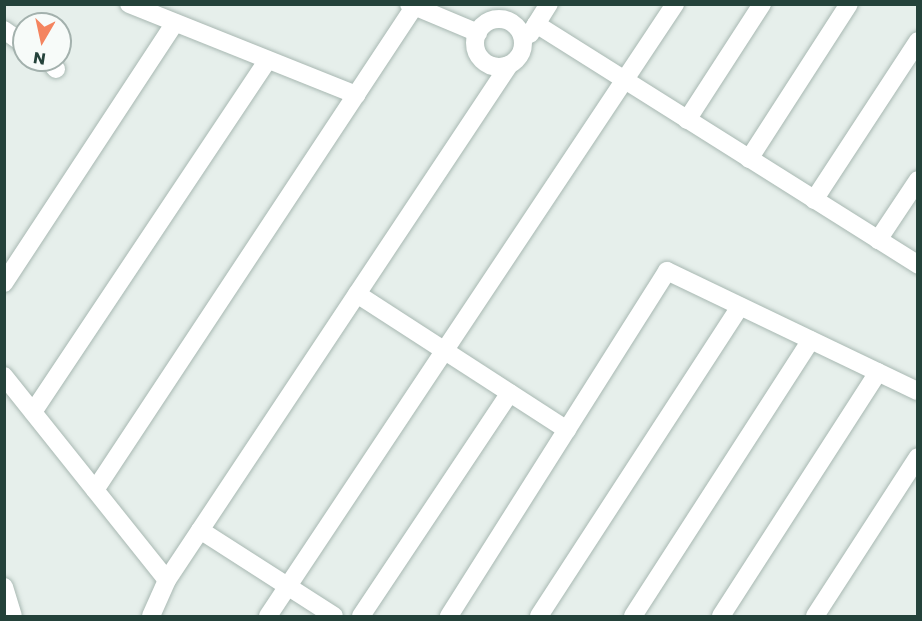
<!DOCTYPE html>
<style>
body{margin:0}
#map{position:relative;width:922px;height:621px;overflow:hidden;background:#e6efeb;font-family:Poppins,sans-serif}
div>[style]{position:absolute}
[style*='--x']{left:calc(var(--x)*1px);top:calc(var(--y)*1px);width:calc(var(--w)*1px);rotate:calc(var(--a)*1deg)}
.roads{filter:drop-shadow(0 0 2px #a8b8b2) drop-shadow(0 0 2px #a8b8b2)}
.minor>*{height:18px;margin:-9px;padding:0 9px;transform-origin:9px;border-radius:9px;background:#fff}
.minor>.ring{margin:-9px;padding:0;box-sizing:content-box;background:none;border:18px solid #fff;border-radius:50%}
span{translate:-50% -50%;white-space:nowrap;text-align:center;line-height:1.15;-webkit-text-stroke:5px #f7fbf9;paint-order:stroke}
.frame{position:absolute;inset:0;border:6px solid #24423a;pointer-events:none}
.north{position:absolute;left:12px;top:12px;width:60px;height:60px;box-sizing:border-box;background:#f7fbf9;border:2px solid #a3b1ad;border-radius:50%;rotate:189deg;font-size:16px;font-weight:700;line-height:24px;text-align:center;color:#24423a}
.north::after{content:'';display:block;margin:auto;width:21px;height:27px;background:#f4845f;clip-path:polygon(50% 0,100% 100%,50% 72%,0 100%)}
</style>
<div id="map">
<div class="roads">
<div class="minor">
<div style="--x:129;--y:4;--w:245;--a:21.8"></div>
<div style="--x:409;--y:4;--w:75;--a:22.8"></div>
<div class="ring" style="left:475px;top:19px;width:30px;height:30px"></div>
<div style="--x:536;--y:24;--w:452;--a:32.2"></div>
<div style="--x:4;--y:30;--w:24;--a:35"></div>
<div style="--x:530;--y:34;--w:36;--a:-58"></div>
<div style="--x:48;--y:60;--w:12;--a:48"></div>
<div style="--x:687;--y:120;--w:138;--a:-57.1"></div>
<div style="--x:749;--y:159;--w:184;--a:-57.2"></div>
<div style="--x:814;--y:200;--w:190;--a:-56.8"></div>
<div style="--x:878;--y:240;--w:72;--a:-56.3"></div>
<div style="--x:4;--y:283;--w:311;--a:-56.7"></div>
<div style="--x:357;--y:294;--w:250;--a:32.9"></div>
<div style="--x:4;--y:376;--w:261;--a:51.4"></div>
<div style="--x:33;--y:412;--w:423;--a:-56.3"></div>
<div style="--x:95;--y:490;--w:579;--a:-56.56"></div>
<div style="--x:200;--y:530;--w:159;--a:32.7"></div>
<div style="--x:4;--y:587;--w:30;--a:73"></div>
<div style="--x:151;--y:616;--w:39;--a:-66"></div>
<div style="--x:167;--y:580;--w:618;--a:-56.41"></div>
<div style="--x:268;--y:616;--w:735;--a:-56.37"></div>
<div style="--x:361;--y:616;--w:268;--a:-56.3"></div>
<div style="--x:449;--y:616;--w:408;--a:-57.7"></div>
<div style="--x:667;--y:271;--w:278;--a:25.6"></div>
<div style="--x:539;--y:616;--w:369;--a:-57"></div>
<div style="--x:633;--y:616;--w:328;--a:-57.2"></div>
<div style="--x:721;--y:616;--w:290;--a:-57.2"></div>
<div style="--x:815;--y:616;--w:189;--a:-57.1"></div>
</div>
</div>
<div class="frame"></div>
<div class="north">N</div>
</div>
